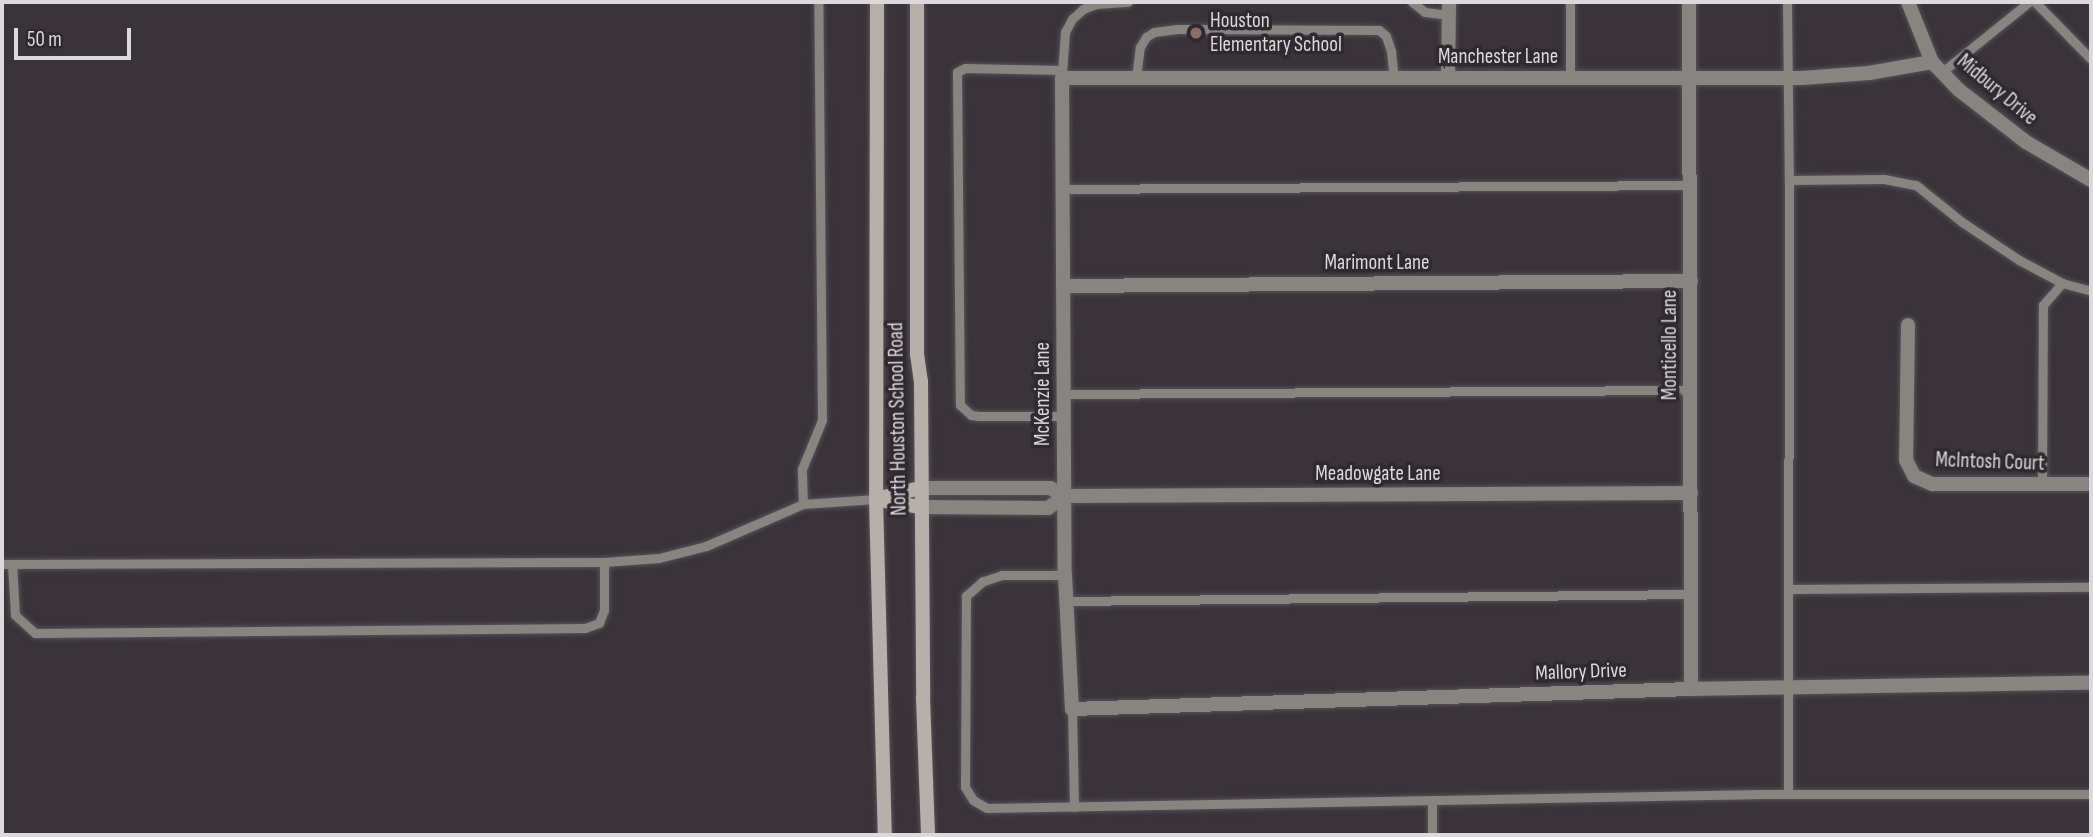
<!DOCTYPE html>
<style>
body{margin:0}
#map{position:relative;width:2093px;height:837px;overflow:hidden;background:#3a333a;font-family:"Sofia Sans Condensed",sans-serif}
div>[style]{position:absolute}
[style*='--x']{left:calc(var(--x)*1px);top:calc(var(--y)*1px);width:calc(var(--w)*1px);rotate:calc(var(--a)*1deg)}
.roads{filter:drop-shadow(0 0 2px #575157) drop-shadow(0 0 2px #575157)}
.lane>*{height:9px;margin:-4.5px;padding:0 4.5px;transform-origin:4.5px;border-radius:4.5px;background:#888480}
.street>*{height:14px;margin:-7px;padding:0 7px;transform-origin:7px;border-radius:7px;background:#888480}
.secondary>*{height:14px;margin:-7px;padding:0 7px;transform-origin:7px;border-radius:7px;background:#b7b0aa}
.dots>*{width:19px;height:19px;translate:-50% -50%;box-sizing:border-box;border:4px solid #302930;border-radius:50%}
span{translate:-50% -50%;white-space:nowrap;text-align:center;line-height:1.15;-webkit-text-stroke:7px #302930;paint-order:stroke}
.poi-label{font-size:21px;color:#dcd8dc}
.left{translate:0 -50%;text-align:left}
.street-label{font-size:21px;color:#dcd8dc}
.frame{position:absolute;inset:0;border:4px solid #dcd8dc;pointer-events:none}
.scale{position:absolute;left:14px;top:28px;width:117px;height:32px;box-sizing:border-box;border:4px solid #dcd8dc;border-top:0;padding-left:9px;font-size:21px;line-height:24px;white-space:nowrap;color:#dcd8dc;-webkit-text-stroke:5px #302930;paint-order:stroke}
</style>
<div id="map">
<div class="roads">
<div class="lane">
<div style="--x:1412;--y:2;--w:16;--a:38"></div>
<div style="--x:1425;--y:12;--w:24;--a:7"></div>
<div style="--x:1570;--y:2;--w:76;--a:90"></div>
<div style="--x:1787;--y:2;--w:178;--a:89.4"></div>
<div style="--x:1789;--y:180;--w:95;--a:-0.6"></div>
<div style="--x:1884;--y:179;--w:33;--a:11"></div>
<div style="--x:1916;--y:185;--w:59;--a:38.8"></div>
<div style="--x:1962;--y:222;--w:69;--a:33.7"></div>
<div style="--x:2019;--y:260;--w:49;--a:28.1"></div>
<div style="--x:2035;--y:2;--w:80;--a:45.5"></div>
<div style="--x:1062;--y:70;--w:97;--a:-178.8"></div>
<div style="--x:965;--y:68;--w:9;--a:153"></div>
<div style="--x:957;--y:72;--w:333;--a:89.5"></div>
<div style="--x:960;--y:405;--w:15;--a:42"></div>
<div style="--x:971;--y:415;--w:8;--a:7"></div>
<div style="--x:979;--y:416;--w:85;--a:0"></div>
<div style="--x:1942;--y:72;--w:112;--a:-38.8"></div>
<div style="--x:1062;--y:73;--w:41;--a:-85.8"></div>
<div style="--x:1065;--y:32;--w:15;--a:-62"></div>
<div style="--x:1072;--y:19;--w:15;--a:-42"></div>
<div style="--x:1083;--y:9;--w:14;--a:-21"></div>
<div style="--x:1096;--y:4;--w:32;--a:-4"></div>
<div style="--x:1136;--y:78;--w:31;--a:-83"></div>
<div style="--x:1140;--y:47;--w:12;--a:-59"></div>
<div style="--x:1146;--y:37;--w:9;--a:-32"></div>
<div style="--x:1154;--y:32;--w:24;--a:-7"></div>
<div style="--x:1178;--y:29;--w:201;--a:0.3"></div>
<div style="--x:1379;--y:30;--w:9;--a:41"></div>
<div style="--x:1386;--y:36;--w:16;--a:72"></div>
<div style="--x:1391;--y:51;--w:27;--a:84"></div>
<div style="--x:1062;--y:189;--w:628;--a:-0.36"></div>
<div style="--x:1064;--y:394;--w:627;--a:-0.37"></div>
<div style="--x:2042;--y:485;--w:180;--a:-89.7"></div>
<div style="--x:2043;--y:305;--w:29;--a:-49"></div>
<div style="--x:2062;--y:283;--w:30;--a:15"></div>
<div style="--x:803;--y:504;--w:35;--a:-92"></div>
<div style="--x:802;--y:469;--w:53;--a:-67.8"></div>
<div style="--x:822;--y:420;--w:418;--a:-90.5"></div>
<div style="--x:2;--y:564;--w:602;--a:-0.19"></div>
<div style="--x:604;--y:562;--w:55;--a:-4.2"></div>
<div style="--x:659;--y:558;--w:49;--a:-14.3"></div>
<div style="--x:706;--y:546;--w:106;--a:-23.4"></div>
<div style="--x:803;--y:504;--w:73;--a:-3.9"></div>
<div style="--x:12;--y:564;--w:51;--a:86.6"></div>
<div style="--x:15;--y:615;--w:27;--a:42"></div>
<div style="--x:35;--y:633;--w:550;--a:-0.52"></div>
<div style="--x:585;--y:628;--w:15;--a:-20"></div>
<div style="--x:599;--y:623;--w:14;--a:-69"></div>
<div style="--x:604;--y:610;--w:48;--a:-90"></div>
<div style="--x:1065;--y:575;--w:63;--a:180"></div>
<div style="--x:1002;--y:575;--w:20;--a:162"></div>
<div style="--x:983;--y:581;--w:23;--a:139"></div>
<div style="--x:966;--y:596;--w:191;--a:90.3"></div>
<div style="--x:965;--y:787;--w:15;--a:58"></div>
<div style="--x:973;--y:800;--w:16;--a:30"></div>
<div style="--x:987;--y:808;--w:776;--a:-1.03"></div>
<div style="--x:1763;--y:794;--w:328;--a:0"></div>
<div style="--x:1790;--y:589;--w:301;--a:-0.4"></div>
<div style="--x:1066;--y:601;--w:625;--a:-0.64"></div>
<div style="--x:1072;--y:709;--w:98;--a:88.8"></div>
<div style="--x:1788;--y:794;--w:614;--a:-89.91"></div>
<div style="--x:1432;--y:835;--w:33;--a:-90"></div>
</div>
<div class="street">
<div style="--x:1689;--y:2;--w:687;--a:89.83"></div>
<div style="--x:1908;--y:2;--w:65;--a:68.2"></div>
<div style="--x:1932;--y:62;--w:39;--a:46"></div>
<div style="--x:1959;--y:90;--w:85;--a:37.8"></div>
<div style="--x:2026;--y:142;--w:75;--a:30.3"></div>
<div style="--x:1932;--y:62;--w:64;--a:170.1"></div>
<div style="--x:1869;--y:73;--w:67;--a:175.7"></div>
<div style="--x:1802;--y:78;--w:740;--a:180"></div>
<div style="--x:1062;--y:78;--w:497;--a:89.7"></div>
<div style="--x:1065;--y:575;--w:134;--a:87"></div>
<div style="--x:1072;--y:709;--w:619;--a:-1.85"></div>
<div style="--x:1691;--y:689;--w:400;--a:-0.9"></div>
<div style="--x:1448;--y:78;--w:76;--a:-89.2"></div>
<div style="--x:1063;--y:286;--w:628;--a:-0.46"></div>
<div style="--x:1908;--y:325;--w:135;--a:90.8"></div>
<div style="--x:1906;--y:460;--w:18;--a:63"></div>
<div style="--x:1914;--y:476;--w:20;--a:24"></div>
<div style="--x:1932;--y:484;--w:159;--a:0"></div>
<div style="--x:920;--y:488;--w:130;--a:0"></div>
<div style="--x:1050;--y:488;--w:17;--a:28"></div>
<div style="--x:1065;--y:496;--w:626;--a:-0.27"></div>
<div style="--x:920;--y:507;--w:128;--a:0.4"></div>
<div style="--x:1048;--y:508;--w:21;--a:-35"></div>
</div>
<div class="secondary">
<div style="--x:877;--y:2;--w:497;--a:90.1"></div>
<div style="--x:876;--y:499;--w:336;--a:88.5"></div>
<div style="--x:917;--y:2;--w:352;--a:90"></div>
<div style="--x:917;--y:354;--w:27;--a:82"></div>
<div style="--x:921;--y:381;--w:317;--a:89.6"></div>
<div style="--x:923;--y:698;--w:137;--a:87.9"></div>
<div style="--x:876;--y:499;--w:45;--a:-14"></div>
<div style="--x:880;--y:500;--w:41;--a:9.9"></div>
</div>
</div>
<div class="dots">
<div style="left:1196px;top:33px;background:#8d6e63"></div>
</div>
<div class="poi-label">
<span class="left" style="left:1210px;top:33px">Houston<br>Elementary School</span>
</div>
<div class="street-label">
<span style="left:1498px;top:57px">Manchester Lane</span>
<span style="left:1997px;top:90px;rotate:40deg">Midbury Drive</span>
<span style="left:1377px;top:263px">Marimont Lane</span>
<span style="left:1670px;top:345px;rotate:-90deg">Monticello Lane</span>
<span style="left:1043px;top:394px;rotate:-90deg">McKenzie Lane</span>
<span style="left:898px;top:419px;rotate:-91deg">North Houston School Road</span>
<span style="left:1990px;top:462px;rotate:2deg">McIntosh Court</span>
<span style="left:1378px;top:474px">Meadowgate Lane</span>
<span style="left:1581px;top:672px;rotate:-2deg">Mallory Drive</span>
</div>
<div class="frame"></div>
<div class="scale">50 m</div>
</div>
